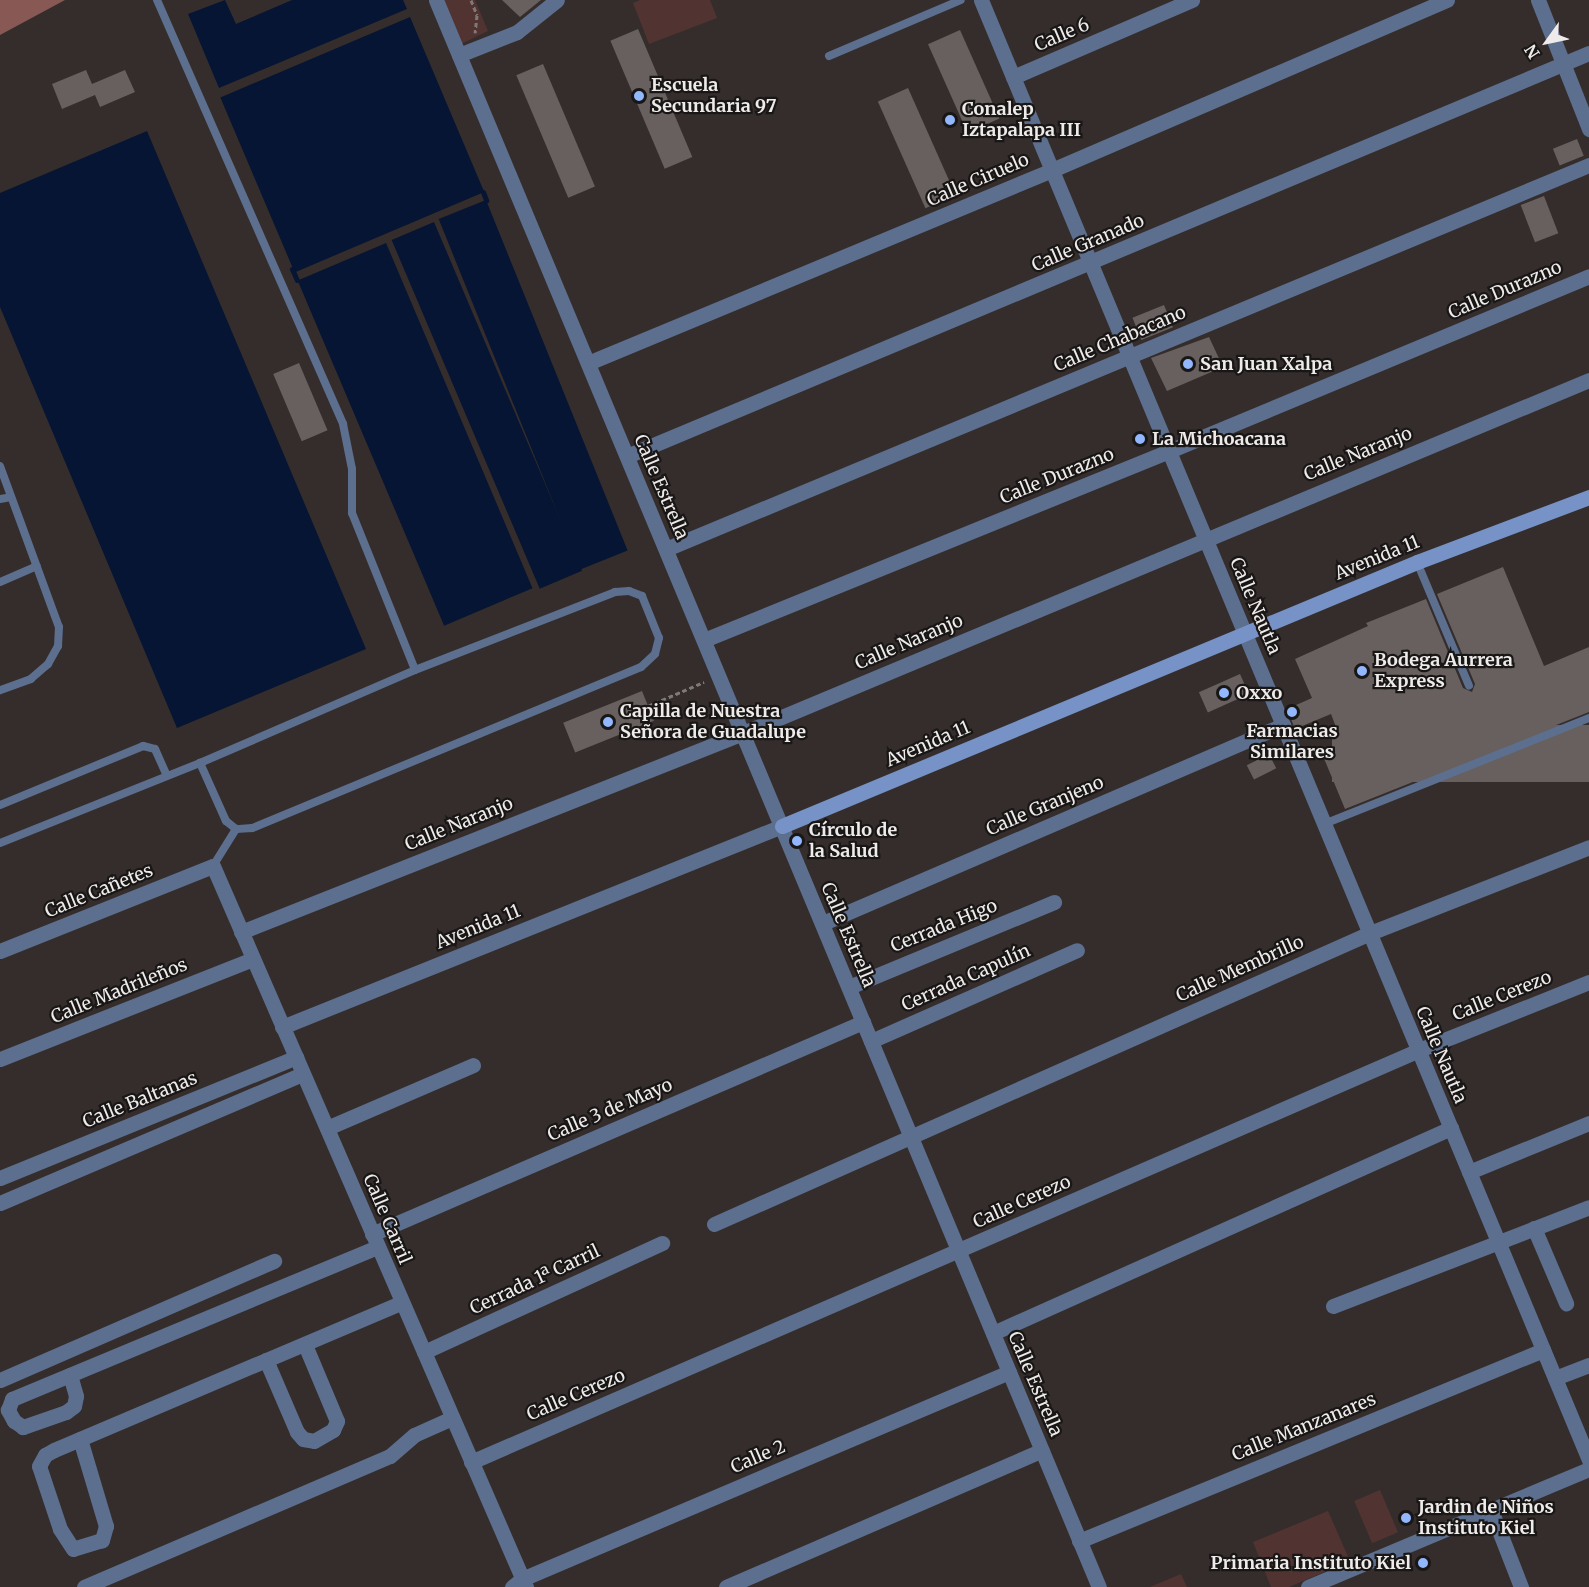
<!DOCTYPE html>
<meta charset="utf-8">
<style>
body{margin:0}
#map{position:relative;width:1589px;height:1587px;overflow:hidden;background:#342d2c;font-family:Merriweather,serif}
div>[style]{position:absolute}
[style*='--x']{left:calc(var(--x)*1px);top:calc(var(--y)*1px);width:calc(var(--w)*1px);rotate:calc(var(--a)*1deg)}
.green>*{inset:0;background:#513431;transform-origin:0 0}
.forest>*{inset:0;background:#885954}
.water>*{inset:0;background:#061533;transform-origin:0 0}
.stream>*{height:5px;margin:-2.5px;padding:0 2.5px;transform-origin:2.5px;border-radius:2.5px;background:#061533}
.building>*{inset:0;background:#67605f;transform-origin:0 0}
.path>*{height:3px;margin-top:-1.5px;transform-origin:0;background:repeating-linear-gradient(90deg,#7e7877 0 4.5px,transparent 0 7.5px)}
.lane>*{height:8px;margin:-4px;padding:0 4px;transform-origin:4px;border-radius:4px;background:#5d6f8f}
.street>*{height:15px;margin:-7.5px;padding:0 7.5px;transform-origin:7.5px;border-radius:7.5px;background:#5d6f8f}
.secondary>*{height:15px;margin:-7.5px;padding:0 7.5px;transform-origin:7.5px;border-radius:7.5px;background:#7692c6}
.dots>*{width:16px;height:16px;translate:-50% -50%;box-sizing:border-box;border:3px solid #191616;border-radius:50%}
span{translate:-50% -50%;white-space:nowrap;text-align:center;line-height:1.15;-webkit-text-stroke:4.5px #191616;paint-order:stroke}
.street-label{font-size:18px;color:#efebeb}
.poi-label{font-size:18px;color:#efebeb;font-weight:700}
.left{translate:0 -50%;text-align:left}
.right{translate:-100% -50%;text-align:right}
.north{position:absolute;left:1517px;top:12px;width:60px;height:60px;-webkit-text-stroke:4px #191616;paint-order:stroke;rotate:237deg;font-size:16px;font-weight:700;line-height:24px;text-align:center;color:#efebeb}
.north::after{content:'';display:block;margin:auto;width:21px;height:27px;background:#efebeb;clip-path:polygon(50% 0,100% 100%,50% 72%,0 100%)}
</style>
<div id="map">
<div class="green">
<div style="clip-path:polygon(440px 0,475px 0,488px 31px,459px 45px)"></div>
<div style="clip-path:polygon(640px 0,710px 0,717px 18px,649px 44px,633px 3px)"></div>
<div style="left:1380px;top:1490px;width:46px;height:28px;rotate:67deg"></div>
<div style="clip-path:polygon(1328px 1511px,1350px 1561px,1289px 1587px,1271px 1587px,1253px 1542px)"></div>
<div style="clip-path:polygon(1181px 1574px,1187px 1587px,1150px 1587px)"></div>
</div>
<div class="forest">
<div style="clip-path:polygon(0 0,65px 0,0 35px)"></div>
</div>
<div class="water">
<div style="clip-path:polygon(225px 0,236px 24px,292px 0,403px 0,407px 9px,219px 88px,188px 14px)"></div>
<div style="left:410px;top:17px;width:190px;height:206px;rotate:67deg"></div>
<div style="clip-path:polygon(147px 131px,366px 649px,177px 728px,0 307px,0 193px)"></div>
<div style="left:486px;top:200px;width:378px;height:51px;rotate:68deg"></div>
<div style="left:434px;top:222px;width:379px;height:46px;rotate:67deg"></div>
<div style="left:386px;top:243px;width:375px;height:96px;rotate:67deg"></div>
</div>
<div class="stream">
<div style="--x:483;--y:192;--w:9;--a:69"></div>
<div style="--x:292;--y:269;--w:12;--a:66"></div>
</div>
<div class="building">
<div style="clip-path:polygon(502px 0,541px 0,520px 17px)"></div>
<div style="left:638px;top:29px;width:139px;height:30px;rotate:67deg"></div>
<div style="left:960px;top:30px;width:97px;height:35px;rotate:66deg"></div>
<div style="left:543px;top:64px;width:133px;height:29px;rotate:67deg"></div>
<div style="clip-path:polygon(86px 70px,92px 84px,125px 70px,135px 92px,100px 107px,95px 95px,62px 109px,52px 84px)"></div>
<div style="left:908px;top:88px;width:117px;height:33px;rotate:66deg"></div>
<div style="left:1577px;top:139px;width:18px;height:26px;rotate:68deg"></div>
<div style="left:1544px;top:196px;width:40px;height:25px;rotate:69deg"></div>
<div style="left:1164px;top:305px;width:24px;height:34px;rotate:68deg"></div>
<div style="clip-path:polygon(1209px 337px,1223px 367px,1167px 391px,1151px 358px)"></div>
<div style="left:299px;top:363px;width:73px;height:28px;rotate:67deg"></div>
<div style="clip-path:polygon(1503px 567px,1544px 666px,1589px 647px,1589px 712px,1345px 809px,1323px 756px,1344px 748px,1331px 714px,1295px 729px,1287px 709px,1312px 698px,1295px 659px,1368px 626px,1366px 623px,1426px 599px,1463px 688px,1472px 692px,1475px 684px,1437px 594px)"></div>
<div style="left:1240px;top:674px;width:22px;height:45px;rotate:66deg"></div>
<div style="left:642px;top:691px;width:32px;height:85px;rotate:68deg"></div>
<div style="left:1589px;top:725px;width:57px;height:257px;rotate:90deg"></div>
<div style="left:1269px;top:754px;width:16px;height:25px;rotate:63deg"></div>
</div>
<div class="path">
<div style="--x:471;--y:0;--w:16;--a:68"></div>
<div style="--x:477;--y:15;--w:18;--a:96"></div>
<div style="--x:648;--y:706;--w:61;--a:-23.2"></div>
</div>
<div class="lane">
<div style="--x:157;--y:0;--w:463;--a:66.3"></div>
<div style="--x:343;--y:424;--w:46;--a:78.7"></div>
<div style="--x:352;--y:469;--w:44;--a:90"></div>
<div style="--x:352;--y:513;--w:169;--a:68.1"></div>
<div style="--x:415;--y:670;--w:215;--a:-21.3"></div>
<div style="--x:615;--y:592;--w:14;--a:-4"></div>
<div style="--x:629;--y:591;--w:14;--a:21"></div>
<div style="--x:642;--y:596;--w:45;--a:68"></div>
<div style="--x:659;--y:638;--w:16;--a:104"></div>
<div style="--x:655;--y:654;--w:19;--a:137"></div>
<div style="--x:641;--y:667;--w:421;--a:157.5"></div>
<div style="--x:252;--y:828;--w:16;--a:176"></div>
<div style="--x:236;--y:829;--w:13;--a:-141"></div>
<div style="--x:226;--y:821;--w:64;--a:-114.1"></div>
<div style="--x:829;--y:56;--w:143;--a:-23"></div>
<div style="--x:0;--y:466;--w:171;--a:69.9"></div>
<div style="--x:59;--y:627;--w:19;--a:93"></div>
<div style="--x:58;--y:646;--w:21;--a:119"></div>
<div style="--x:48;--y:664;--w:23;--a:139"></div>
<div style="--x:31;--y:679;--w:33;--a:160"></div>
<div style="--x:0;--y:499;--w:11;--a:-10"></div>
<div style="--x:1417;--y:562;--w:134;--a:67.2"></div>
<div style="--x:0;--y:582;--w:40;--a:-23.4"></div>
<div style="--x:0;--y:805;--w:155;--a:-22.4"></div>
<div style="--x:143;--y:746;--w:12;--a:14"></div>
<div style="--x:155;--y:749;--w:27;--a:66"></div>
<div style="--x:1324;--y:824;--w:285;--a:-21.8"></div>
<div style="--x:0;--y:843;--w:215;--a:-21.8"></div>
<div style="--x:200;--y:763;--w:234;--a:-23.4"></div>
<div style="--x:213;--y:866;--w:44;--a:-58.1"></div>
</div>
<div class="street">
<div style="--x:436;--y:0;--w:1720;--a:67.33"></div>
<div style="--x:981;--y:0;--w:1582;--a:67.39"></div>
<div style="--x:1538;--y:0;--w:139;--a:68.4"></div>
<div style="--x:459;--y:55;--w:62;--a:-21.6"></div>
<div style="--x:517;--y:32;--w:51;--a:-38.7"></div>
<div style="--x:1013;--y:77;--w:195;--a:-23.3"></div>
<div style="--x:588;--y:363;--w:503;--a:-22.58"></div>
<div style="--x:1052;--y:170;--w:430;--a:-23.3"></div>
<div style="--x:627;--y:456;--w:1043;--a:-22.73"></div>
<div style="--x:666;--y:549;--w:1000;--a:-22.59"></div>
<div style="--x:704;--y:640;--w:502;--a:-22.12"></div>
<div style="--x:1169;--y:451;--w:455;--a:-22.6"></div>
<div style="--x:823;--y:923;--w:501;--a:-23.29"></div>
<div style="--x:241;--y:932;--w:540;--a:-21.62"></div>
<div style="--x:743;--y:733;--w:917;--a:-22.65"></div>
<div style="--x:0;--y:951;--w:229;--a:-21.8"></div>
<div style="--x:213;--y:866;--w:786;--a:66.53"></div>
<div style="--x:849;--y:987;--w:222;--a:-22.5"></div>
<div style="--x:282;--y:1027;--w:539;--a:-21.9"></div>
<div style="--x:871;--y:1041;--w:225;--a:-23.8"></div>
<div style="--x:0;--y:1059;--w:272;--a:-21.6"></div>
<div style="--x:327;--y:1128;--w:159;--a:-23.3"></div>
<div style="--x:1469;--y:1172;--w:130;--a:-22.2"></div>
<div style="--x:0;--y:1178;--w:320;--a:-22.2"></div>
<div style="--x:0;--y:1203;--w:329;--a:-23.1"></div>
<div style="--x:714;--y:1224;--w:718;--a:-23.92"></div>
<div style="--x:1370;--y:933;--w:235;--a:-21.4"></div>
<div style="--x:1534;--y:1228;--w:82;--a:66.9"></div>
<div style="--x:372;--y:1234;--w:535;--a:-23.35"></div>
<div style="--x:1333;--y:1306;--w:274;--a:-21.1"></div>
<div style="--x:993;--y:1333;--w:502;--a:-24.11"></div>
<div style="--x:424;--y:1352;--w:262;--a:-24.6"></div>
<div style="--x:266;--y:1360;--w:78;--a:66.7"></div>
<div style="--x:297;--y:1432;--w:9;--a:49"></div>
<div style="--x:303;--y:1439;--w:11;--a:10"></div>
<div style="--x:314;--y:1441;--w:22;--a:-30"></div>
<div style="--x:333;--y:1430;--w:10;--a:-66"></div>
<div style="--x:337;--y:1421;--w:82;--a:-112.8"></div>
<div style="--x:70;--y:1375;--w:22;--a:74"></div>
<div style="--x:76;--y:1396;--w:10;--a:101"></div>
<div style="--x:74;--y:1406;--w:10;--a:143"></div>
<div style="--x:66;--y:1412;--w:46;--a:160.8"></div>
<div style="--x:23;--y:1427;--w:11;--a:-146"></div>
<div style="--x:14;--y:1421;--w:13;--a:-119"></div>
<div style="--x:8;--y:1410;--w:12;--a:-70"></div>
<div style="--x:12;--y:1399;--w:396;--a:-22.6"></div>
<div style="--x:1555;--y:1378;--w:36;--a:-21"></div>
<div style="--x:0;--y:1380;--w:299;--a:-23.5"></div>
<div style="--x:80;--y:1439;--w:91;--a:73.4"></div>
<div style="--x:106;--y:1526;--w:15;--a:106"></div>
<div style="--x:102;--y:1540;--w:30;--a:163"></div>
<div style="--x:73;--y:1549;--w:24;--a:-123"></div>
<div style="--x:60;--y:1529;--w:66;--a:-108.4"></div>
<div style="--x:39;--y:1466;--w:13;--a:-61"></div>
<div style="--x:45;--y:1455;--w:10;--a:-29"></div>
<div style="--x:54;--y:1450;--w:378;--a:-23"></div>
<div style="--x:471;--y:1462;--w:1034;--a:-23.49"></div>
<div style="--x:1419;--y:1050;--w:183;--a:-21.8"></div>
<div style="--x:1491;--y:1510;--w:83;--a:68.7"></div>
<div style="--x:1079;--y:1541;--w:502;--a:-22.37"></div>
<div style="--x:84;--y:1587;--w:333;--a:-23.2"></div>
<div style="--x:390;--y:1456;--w:32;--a:-41"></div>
<div style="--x:414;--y:1435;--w:42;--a:-24.1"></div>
<div style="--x:512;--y:1587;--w:13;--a:-39"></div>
<div style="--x:522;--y:1579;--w:529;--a:-23.03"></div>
<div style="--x:726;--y:1587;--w:344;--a:-23.4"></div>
<div style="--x:1308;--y:1587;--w:305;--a:-22.8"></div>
</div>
<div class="secondary">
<div style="--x:782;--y:826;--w:688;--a:-22.58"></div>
<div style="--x:1417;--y:562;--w:184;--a:-20.7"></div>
</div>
<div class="dots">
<div style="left:639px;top:96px;background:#92b7fd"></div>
<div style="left:950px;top:120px;background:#92b7fd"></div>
<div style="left:1188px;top:364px;background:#92b7fd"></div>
<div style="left:1140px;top:439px;background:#92b7fd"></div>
<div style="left:1362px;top:671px;background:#92b7fd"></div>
<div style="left:1224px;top:693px;background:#92b7fd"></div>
<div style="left:1292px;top:712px;background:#92b7fd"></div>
<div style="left:608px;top:722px;background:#92b7fd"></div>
<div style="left:797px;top:841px;background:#92b7fd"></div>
<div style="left:1406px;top:1518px;background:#92b7fd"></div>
<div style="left:1423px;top:1563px;background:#92b7fd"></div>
</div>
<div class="street-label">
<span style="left:1062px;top:35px;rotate:-23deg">Calle 6</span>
<span style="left:978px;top:180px;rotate:-23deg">Calle Ciruelo</span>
<span style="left:1088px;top:243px;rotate:-23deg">Calle Granado</span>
<span style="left:1505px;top:290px;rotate:-23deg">Calle Durazno</span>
<span style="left:1120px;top:339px;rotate:-23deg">Calle Chabacano</span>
<span style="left:1358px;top:454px;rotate:-22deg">Calle Naranjo</span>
<span style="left:1057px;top:476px;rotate:-22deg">Calle Durazno</span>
<span style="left:661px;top:487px;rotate:67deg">Calle Estrella</span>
<span style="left:1377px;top:558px;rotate:-22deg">Avenida 11</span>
<span style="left:1255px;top:606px;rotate:67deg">Calle Nautla</span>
<span style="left:909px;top:642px;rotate:-23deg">Calle Naranjo</span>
<span style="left:928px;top:744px;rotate:-23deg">Avenida 11</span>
<span style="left:1045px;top:806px;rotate:-23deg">Calle Granjeno</span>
<span style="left:459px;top:824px;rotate:-22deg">Calle Naranjo</span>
<span style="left:99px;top:891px;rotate:-22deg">Calle Cañetes</span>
<span style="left:944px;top:926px;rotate:-22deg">Cerrada Higo</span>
<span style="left:478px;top:927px;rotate:-22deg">Avenida 11</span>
<span style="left:848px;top:935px;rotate:67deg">Calle Estrella</span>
<span style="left:1240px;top:969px;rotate:-24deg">Calle Membrillo</span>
<span style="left:966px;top:978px;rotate:-24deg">Cerrada Capulín</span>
<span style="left:119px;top:991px;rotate:-22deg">Calle Madrileños</span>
<span style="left:1502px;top:996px;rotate:-22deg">Calle Cerezo</span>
<span style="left:1441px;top:1055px;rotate:67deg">Calle Nautla</span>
<span style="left:140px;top:1100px;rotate:-22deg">Calle Baltanas</span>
<span style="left:610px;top:1110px;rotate:-23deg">Calle 3 de Mayo</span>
<span style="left:1022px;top:1202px;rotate:-24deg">Calle Cerezo</span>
<span style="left:387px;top:1219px;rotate:67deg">Calle Carril</span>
<span style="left:535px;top:1280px;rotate:-25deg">Cerrada 1ª Carril</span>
<span style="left:1035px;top:1384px;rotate:67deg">Calle Estrella</span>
<span style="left:576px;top:1395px;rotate:-23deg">Calle Cerezo</span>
<span style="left:1304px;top:1427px;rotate:-22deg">Calle Manzanares</span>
<span style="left:758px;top:1457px;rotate:-23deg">Calle 2</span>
</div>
<div class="poi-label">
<span class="left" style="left:651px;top:96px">Escuela<br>Secundaria 97</span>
<span class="left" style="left:962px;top:120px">Conalep<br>Iztapalapa III</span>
<span class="left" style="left:1200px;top:364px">San Juan Xalpa</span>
<span class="left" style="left:1152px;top:439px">La Michoacana</span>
<span class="left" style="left:1374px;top:671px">Bodega Aurrera<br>Express</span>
<span class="left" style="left:1236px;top:693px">Oxxo</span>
<span class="left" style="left:620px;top:722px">Capilla de Nuestra<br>Señora de Guadalupe</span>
<span style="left:1292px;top:742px">Farmacias<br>Similares</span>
<span class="left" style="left:809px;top:841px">Círculo de<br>la Salud</span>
<span class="left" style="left:1418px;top:1518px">Jardin de Niños<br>Instituto Kiel</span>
<span class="right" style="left:1411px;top:1563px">Primaria Instituto Kiel</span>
</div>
<div class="north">N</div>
</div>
